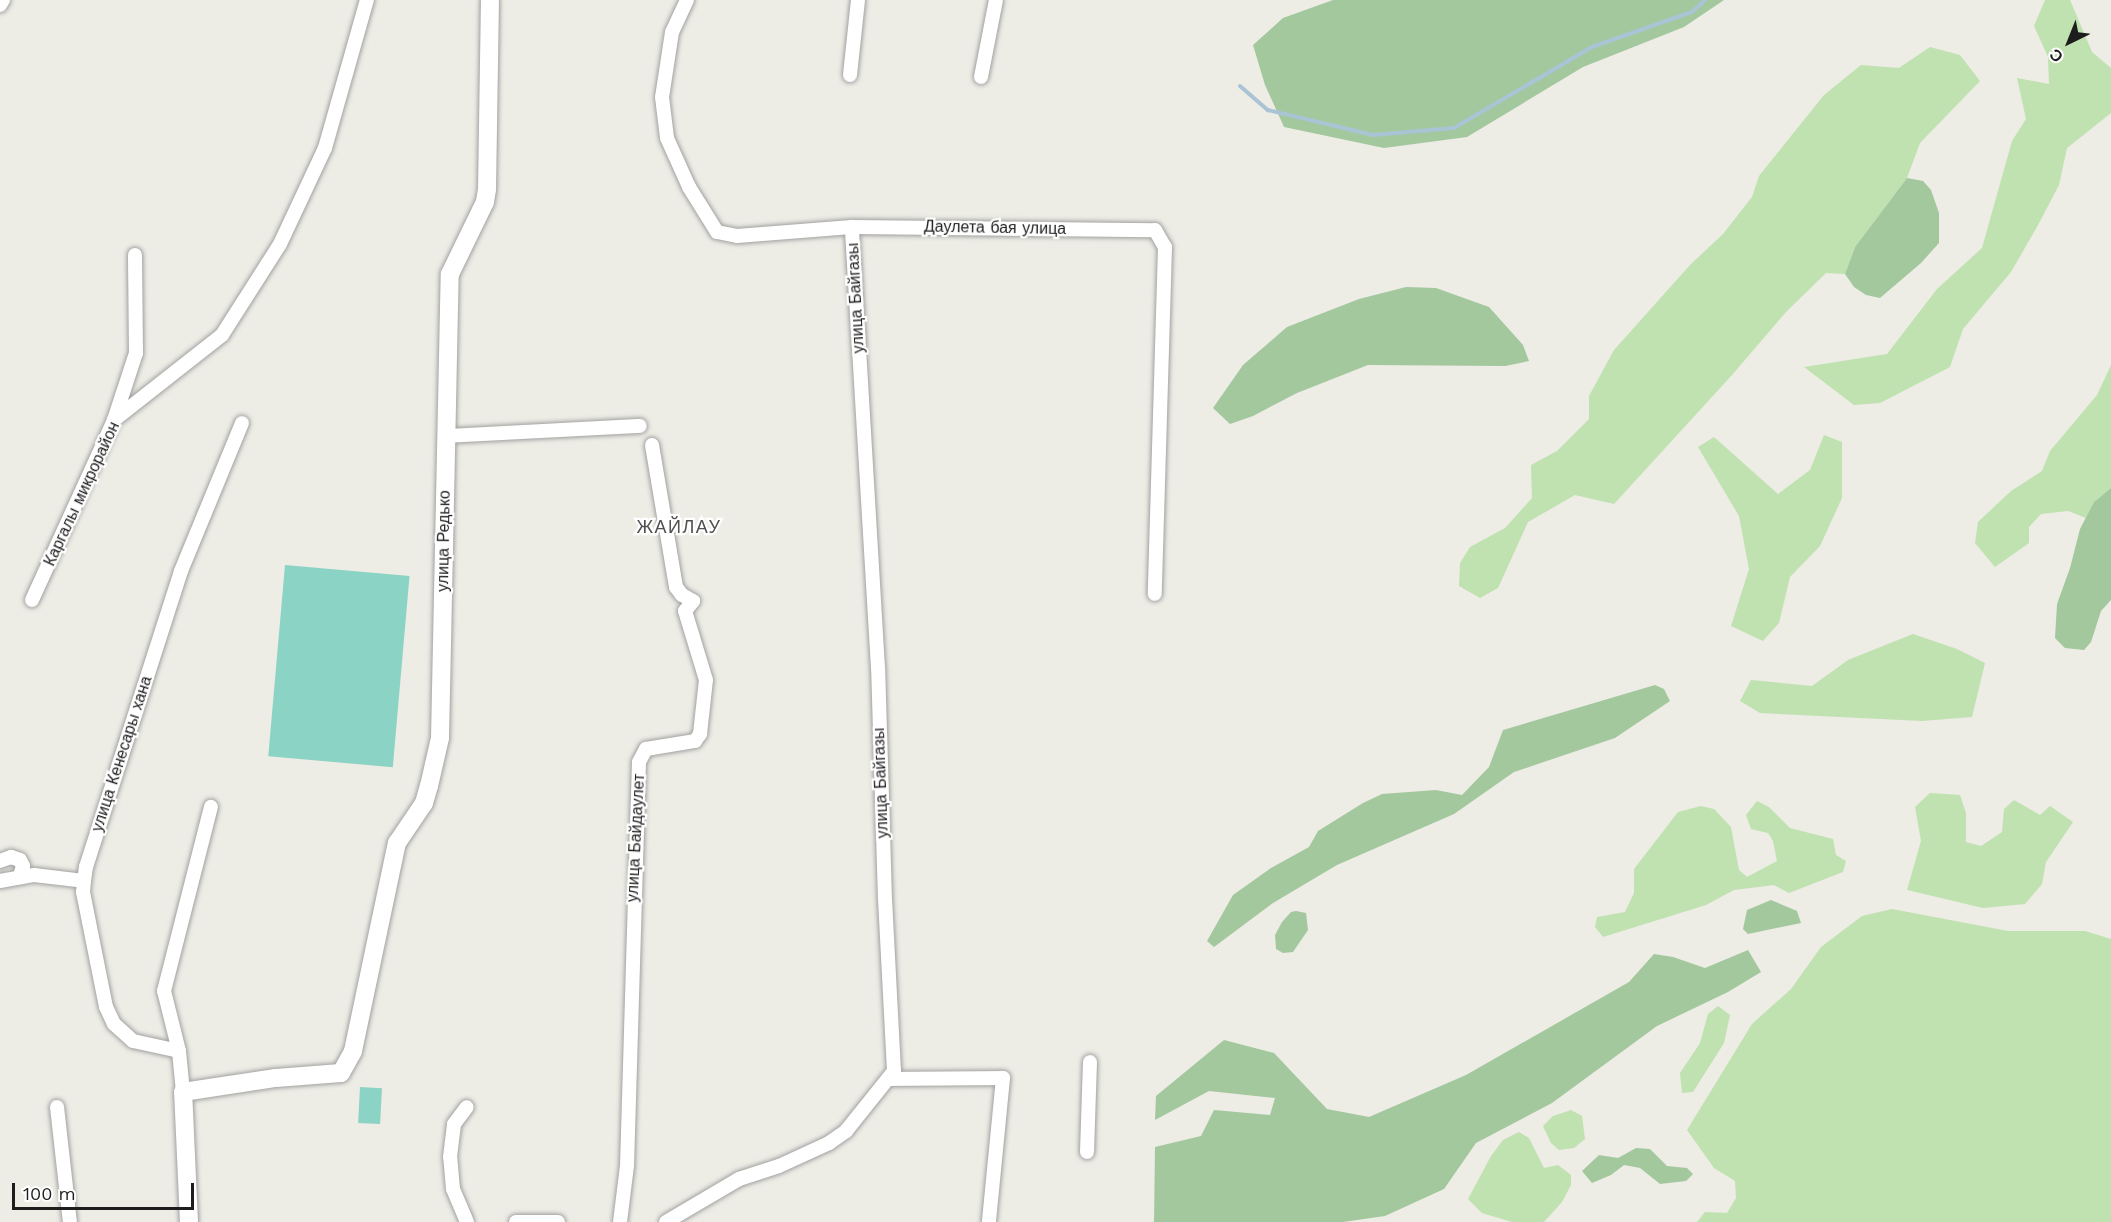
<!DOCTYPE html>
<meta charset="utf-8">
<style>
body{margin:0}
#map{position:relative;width:2111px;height:1222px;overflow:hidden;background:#edece5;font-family:"Work Sans",sans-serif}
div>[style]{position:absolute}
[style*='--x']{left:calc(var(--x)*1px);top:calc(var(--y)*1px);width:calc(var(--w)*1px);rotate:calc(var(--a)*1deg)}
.grass>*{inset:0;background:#bfe2b0}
.forest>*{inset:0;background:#a3c89e}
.pitch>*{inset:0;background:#8bd3c5;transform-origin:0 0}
.stream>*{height:4px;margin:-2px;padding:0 2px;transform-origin:2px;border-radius:2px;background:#aac4d6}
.roads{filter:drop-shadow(0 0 2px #a1a1a1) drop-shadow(0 0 2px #a1a1a1)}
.minor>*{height:14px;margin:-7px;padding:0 7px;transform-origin:7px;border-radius:7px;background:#fff}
.tertiary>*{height:18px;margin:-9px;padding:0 9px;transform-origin:9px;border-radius:9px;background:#fff}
span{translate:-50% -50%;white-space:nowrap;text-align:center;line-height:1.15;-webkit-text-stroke:4.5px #fff;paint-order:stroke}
.street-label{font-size:16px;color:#1d1d1d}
.neighbourhood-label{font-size:18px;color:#505050;letter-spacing:1.5px}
.north{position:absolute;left:2039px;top:12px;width:60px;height:60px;-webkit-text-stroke:4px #fff;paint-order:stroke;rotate:223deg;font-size:16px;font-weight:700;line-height:24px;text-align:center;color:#1d1d1d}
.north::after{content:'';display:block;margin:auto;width:21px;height:27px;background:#1d1d1d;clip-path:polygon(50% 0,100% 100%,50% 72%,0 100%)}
.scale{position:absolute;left:12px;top:1183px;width:182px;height:27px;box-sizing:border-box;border:3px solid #1d1d1d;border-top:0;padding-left:8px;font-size:18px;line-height:21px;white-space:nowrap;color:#1d1d1d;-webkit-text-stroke:4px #fff;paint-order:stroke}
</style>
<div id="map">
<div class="grass">
<div style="clip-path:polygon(2045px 0,2070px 0,2092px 52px,2111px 68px,2111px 113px,2067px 148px,2059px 185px,2038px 225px,2011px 272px,1963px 329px,1950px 367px,1880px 403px,1854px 405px,1804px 367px,1887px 354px,1937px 289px,1982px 248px,2012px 141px,2026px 119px,2017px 78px,2049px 84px,2048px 57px,2034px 26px)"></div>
<div style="clip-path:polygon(1930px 47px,1960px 55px,1980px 81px,1920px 143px,1907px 178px,1855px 247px,1845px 274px,1826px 273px,1786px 312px,1732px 375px,1614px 504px,1575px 495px,1528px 522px,1498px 588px,1480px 598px,1459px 586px,1460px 563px,1470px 547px,1505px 528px,1532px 498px,1531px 465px,1557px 451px,1589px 419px,1589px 396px,1614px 350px,1690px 265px,1723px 234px,1752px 197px,1759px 176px,1824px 95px,1861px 65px,1899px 68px)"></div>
<div style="clip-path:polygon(2111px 365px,2111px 488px,2094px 502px,2086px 518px,2068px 511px,2041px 514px,2029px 527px,2029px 543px,1995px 567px,1975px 543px,1978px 522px,2011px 491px,2042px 471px,2050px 451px,2097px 395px)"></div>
<div style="clip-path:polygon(1824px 435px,1842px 442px,1842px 498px,1820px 546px,1790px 577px,1779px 623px,1763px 641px,1731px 626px,1749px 569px,1739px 516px,1698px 447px,1714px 437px,1778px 494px,1810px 470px)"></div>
<div style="clip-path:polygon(1913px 634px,1957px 649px,1985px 663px,1972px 717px,1922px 721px,1760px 713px,1740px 701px,1751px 680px,1812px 686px,1848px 660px)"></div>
<div style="clip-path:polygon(1930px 793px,1960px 795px,1966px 813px,1966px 842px,1981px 846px,2002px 832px,2004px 809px,2014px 800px,2040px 815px,2050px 806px,2073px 822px,2046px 862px,2042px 884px,2025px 904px,1983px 908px,1907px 890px,1921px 841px,1915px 807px)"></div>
<div style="clip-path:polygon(1757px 801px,1769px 807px,1790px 828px,1833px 839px,1836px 855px,1846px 861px,1843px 872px,1789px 893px,1774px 885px,1734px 890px,1706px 905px,1603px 937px,1595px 927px,1597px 917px,1625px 912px,1634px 893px,1634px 869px,1678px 812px,1701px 806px,1714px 809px,1731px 827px,1739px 870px,1747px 877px,1777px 861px,1773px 841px,1768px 833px,1751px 829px,1746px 815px)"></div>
<div style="clip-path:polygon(1892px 909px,2008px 931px,2085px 931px,2111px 939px,2111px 1222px,1697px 1222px,1705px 1212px,1727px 1213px,1736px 1198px,1735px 1181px,1714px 1168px,1687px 1130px,1752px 1024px,1791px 989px,1821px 947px,1862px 916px)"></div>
<div style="clip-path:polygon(1718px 1006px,1730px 1015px,1724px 1043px,1693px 1092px,1682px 1093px,1680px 1073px,1700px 1043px,1708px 1014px)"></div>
<div style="clip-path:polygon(1571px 1110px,1582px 1116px,1585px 1139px,1574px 1148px,1559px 1150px,1551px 1143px,1543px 1126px,1553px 1116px)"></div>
<div style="clip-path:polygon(1519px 1132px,1529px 1138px,1544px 1168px,1558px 1165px,1571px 1175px,1571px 1185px,1562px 1202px,1544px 1222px,1512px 1222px,1482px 1213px,1468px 1199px,1491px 1156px,1503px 1140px)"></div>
</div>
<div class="forest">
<div style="clip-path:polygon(1333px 0,1724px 0,1684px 27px,1583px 67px,1467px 137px,1384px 148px,1284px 127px,1265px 85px,1253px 45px,1283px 18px)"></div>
<div style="clip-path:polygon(1907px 178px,1923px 181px,1931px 190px,1939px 213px,1939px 243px,1921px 263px,1880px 298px,1866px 295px,1854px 287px,1845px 274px,1855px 247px)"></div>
<div style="clip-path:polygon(1406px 287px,1436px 288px,1489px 307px,1523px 345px,1529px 361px,1505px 366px,1368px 365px,1297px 393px,1253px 416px,1230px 424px,1213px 408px,1243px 365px,1287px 327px,1359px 299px)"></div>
<div style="clip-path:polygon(2111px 488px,2111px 600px,2101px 611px,2091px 642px,2084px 650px,2065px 648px,2055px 638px,2057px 604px,2070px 568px,2080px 529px,2094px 502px)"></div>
<div style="clip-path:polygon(1655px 685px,1664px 689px,1670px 701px,1615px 738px,1514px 772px,1454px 814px,1337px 865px,1273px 903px,1214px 947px,1207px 941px,1233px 895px,1271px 868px,1309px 847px,1318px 831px,1363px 803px,1382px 794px,1436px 790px,1462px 795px,1489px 767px,1503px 730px)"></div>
<div style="clip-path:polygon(1771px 900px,1797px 911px,1801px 923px,1748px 934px,1743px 929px,1747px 910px)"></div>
<div style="clip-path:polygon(1296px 911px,1306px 913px,1308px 930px,1293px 952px,1283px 953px,1276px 949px,1275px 935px,1282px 922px,1291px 912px)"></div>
<div style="clip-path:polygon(1748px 950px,1761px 972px,1728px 992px,1657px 1026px,1552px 1103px,1476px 1143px,1444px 1189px,1385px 1216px,1343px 1222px,1154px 1222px,1155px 1147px,1201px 1136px,1214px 1110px,1270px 1115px,1275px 1098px,1209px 1091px,1155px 1120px,1156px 1096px,1224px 1040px,1274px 1053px,1327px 1109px,1369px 1117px,1466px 1075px,1629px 982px,1654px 954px,1673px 957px,1705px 968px)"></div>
<div style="clip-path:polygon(1636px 1148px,1650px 1149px,1667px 1166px,1687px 1168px,1693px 1174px,1686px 1181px,1660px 1184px,1640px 1168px,1624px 1165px,1611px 1175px,1592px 1183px,1582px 1171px,1599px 1155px,1618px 1158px)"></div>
</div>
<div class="pitch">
<div style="left:285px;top:565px;width:125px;height:192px;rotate:5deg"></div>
<div style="left:360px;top:1087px;width:22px;height:36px;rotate:3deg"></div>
</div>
<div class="stream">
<div style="--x:1240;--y:86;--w:37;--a:41"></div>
<div style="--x:1268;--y:110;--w:108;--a:13.4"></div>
<div style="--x:1373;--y:135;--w:81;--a:-4.9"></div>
<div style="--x:1454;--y:128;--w:160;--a:-30.4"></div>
<div style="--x:1592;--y:47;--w:106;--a:-19.3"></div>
<div style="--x:1692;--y:12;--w:18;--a:-43"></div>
</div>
<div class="roads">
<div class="minor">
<div style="--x:687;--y:0;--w:35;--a:115"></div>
<div style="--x:672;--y:32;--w:66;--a:98.7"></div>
<div style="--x:662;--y:97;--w:41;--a:83"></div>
<div style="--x:667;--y:138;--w:54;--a:65.8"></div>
<div style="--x:689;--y:187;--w:53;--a:58.1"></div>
<div style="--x:717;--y:232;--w:20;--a:11"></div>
<div style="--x:737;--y:236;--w:115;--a:-4.5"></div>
<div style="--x:852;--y:227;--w:303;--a:0.6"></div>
<div style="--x:1155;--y:230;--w:20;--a:60"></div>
<div style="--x:1165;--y:247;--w:347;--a:91.7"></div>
<div style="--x:0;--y:5;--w:6;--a:-59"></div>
<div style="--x:850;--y:75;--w:75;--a:-83.9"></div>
<div style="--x:981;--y:77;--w:78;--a:-79"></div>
<div style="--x:114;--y:420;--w:71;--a:-71.8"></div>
<div style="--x:136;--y:353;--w:98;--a:-90.6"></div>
<div style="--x:446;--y:436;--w:194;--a:-3"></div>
<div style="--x:32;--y:600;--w:198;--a:-65.5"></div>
<div style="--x:114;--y:420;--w:137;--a:-38.2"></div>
<div style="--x:222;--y:335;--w:108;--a:-57.5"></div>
<div style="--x:280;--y:244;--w:106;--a:-64.9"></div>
<div style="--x:325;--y:148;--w:154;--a:-74.2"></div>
<div style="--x:0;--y:861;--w:12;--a:-20"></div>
<div style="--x:11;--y:857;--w:9;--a:18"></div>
<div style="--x:20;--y:860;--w:7;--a:63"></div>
<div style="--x:23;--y:866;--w:10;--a:107"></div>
<div style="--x:0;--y:881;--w:35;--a:-10"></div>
<div style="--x:34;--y:875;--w:50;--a:6.8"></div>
<div style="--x:179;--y:1051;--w:47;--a:-167.7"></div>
<div style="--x:133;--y:1041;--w:25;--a:-138"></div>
<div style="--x:114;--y:1024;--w:19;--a:-115"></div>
<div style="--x:106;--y:1007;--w:117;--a:-101.3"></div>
<div style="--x:83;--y:892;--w:11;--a:-85"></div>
<div style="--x:84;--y:881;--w:14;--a:-82"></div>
<div style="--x:86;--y:867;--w:311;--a:-72.2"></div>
<div style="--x:181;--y:571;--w:160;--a:-67.6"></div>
<div style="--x:888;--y:1079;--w:115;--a:-0.5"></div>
<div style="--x:1003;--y:1078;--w:145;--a:95.6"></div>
<div style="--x:183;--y:1092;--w:41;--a:-95.6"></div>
<div style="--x:179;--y:1051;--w:62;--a:-104"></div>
<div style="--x:164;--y:991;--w:190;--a:-75.7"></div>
<div style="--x:57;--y:1107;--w:116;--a:83.6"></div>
<div style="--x:1087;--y:1152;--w:90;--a:-88.1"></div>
<div style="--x:467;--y:1222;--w:36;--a:-113"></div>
<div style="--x:453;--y:1189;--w:32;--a:-95"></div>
<div style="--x:450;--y:1157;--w:33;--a:-83"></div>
<div style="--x:454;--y:1124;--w:21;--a:-53"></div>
<div style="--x:516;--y:1222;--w:42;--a:0"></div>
<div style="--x:620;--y:1222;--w:56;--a:-82.9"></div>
<div style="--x:627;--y:1166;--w:404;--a:-88.3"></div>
<div style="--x:639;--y:762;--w:15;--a:-62"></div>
<div style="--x:646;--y:749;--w:50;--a:-9.3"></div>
<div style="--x:695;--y:741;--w:9;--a:-54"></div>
<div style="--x:700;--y:734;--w:54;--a:-83.7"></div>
<div style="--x:706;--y:680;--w:72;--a:-106.9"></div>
<div style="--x:685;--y:611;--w:13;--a:-51"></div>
<div style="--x:693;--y:601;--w:13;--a:-151"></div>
<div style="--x:682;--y:595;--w:10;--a:-127"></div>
<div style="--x:676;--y:587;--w:144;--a:-99.6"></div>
<div style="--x:666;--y:1222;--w:85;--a:-30.5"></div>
<div style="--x:739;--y:1179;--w:42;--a:-18"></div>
<div style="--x:779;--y:1166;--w:55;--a:-24.7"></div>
<div style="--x:829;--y:1143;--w:21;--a:-35"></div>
<div style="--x:846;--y:1131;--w:77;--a:-51.3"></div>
<div style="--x:894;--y:1071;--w:171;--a:-93"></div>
<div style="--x:885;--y:900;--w:232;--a:-91.7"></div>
<div style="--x:878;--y:668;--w:442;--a:-93.4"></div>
</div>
<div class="tertiary">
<div style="--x:189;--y:1222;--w:130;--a:-92.6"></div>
<div style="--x:183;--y:1092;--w:94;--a:-8.6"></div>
<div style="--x:276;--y:1078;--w:65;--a:-4.4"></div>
<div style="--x:341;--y:1073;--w:25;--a:-61"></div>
<div style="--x:353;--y:1051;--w:213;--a:-78.1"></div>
<div style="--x:397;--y:843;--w:48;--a:-56"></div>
<div style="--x:424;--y:803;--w:18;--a:-74"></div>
<div style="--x:429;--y:786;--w:49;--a:-77.1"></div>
<div style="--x:440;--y:738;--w:464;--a:-88.8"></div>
<div style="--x:450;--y:274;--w:80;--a:-64.1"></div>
<div style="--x:485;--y:202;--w:13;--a:-81"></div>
<div style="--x:487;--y:189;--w:189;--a:-89.1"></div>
</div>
</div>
<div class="street-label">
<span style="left:995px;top:228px;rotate:1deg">Даулета бая улица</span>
<span style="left:856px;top:298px;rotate:-93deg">улица Байгазы</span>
<span style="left:82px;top:494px;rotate:-65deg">Каргалы микрорайон</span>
<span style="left:444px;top:541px;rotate:-89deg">улица Редько</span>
<span style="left:122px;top:754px;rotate:-72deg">улица Кенесары хана</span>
<span style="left:881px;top:783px;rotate:-92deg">улица Байгазы</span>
<span style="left:636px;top:838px;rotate:-87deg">улица Байдаулет</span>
</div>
<div class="neighbourhood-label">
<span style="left:679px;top:527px">ЖАЙЛАУ</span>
</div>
<div class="north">С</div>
<div class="scale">100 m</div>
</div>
